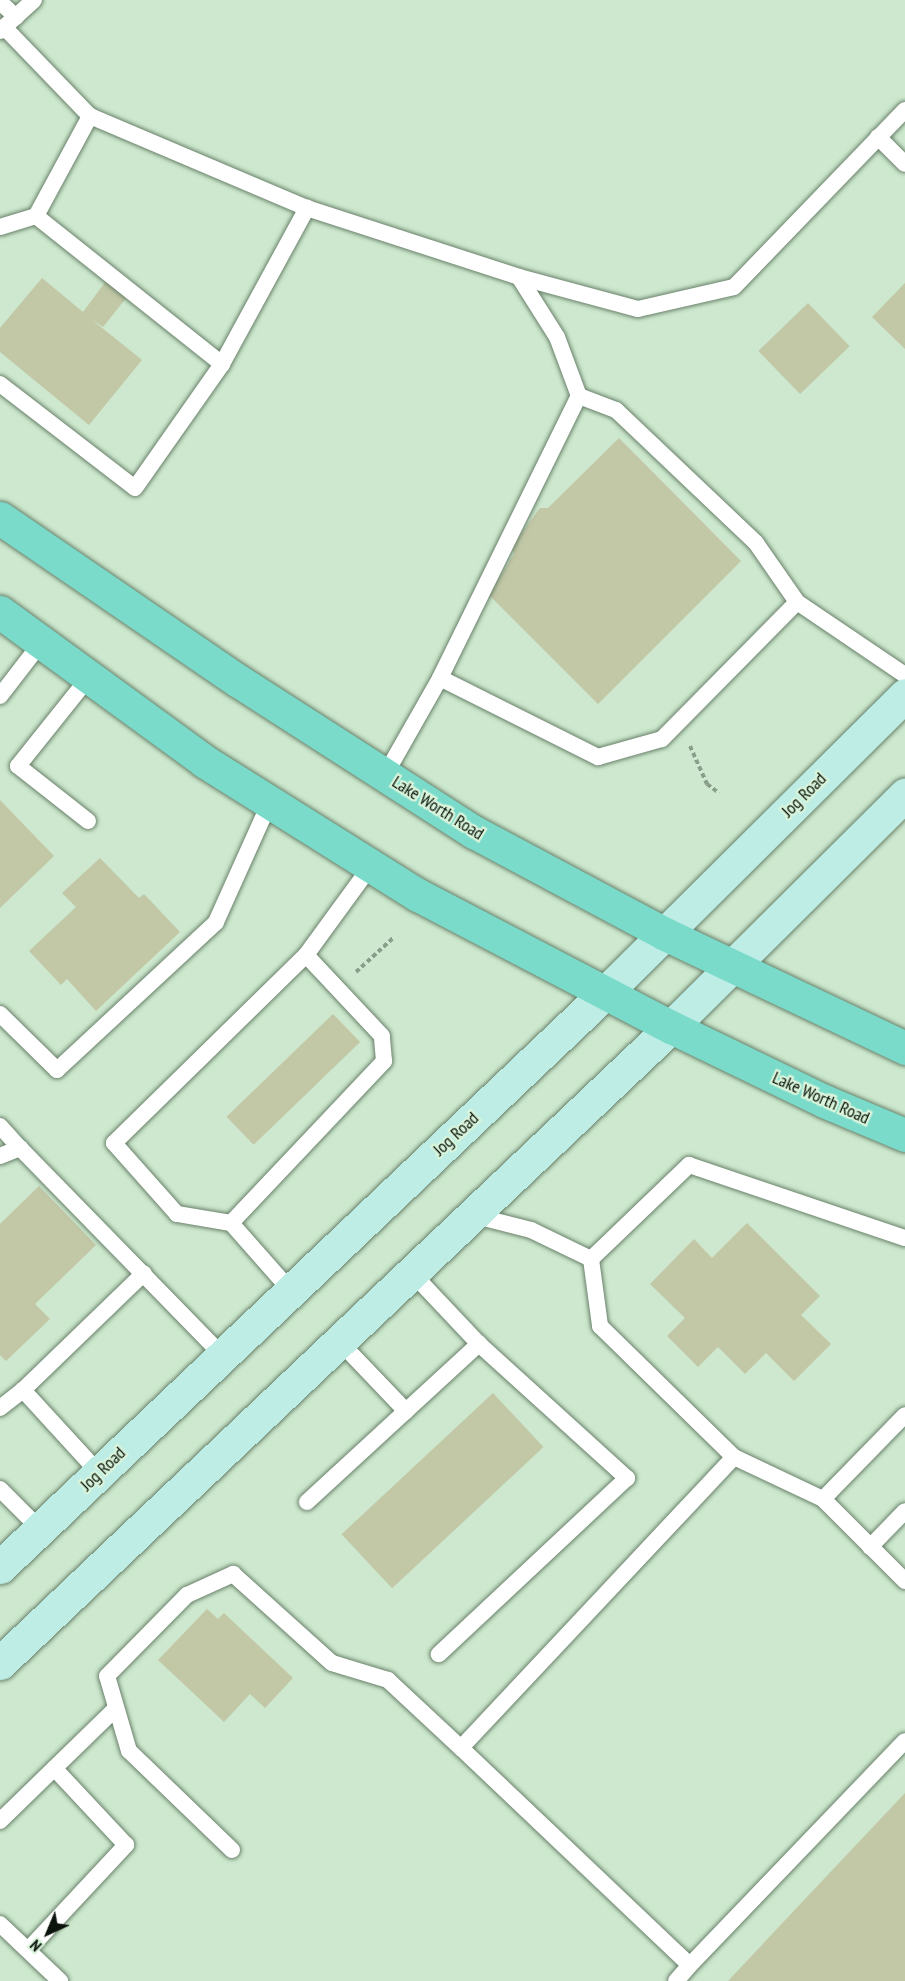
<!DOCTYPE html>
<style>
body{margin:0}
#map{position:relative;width:905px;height:1981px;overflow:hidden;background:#cde8ce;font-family:"PT Sans Narrow",sans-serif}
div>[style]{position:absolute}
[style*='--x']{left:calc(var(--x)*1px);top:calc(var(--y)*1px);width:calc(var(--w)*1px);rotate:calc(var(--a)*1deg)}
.building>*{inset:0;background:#c2c7a6;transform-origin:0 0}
.path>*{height:4px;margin-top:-2px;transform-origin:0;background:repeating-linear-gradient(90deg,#899e8a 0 4.5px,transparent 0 7.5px)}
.roads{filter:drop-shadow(0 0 2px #69816a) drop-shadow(0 0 2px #69816a)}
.service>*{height:16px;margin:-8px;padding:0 8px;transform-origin:8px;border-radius:8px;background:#fff}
.secondary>*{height:33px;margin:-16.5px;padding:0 16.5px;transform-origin:16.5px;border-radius:16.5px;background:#bdede5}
.primary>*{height:33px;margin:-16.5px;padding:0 16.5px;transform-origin:16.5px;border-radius:16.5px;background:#7bdbcb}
span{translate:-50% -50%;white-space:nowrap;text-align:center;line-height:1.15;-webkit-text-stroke:4.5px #daf5db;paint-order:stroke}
.street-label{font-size:18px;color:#0b140c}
.north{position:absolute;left:18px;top:1903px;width:60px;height:60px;-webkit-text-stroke:4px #daf5db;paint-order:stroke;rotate:224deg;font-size:16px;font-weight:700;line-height:24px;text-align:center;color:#0b140c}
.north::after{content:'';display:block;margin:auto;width:21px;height:27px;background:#0b140c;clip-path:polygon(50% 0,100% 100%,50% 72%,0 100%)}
</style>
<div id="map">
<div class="building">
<div style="clip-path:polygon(42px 278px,83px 312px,106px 281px,127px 297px,103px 327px,91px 319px,142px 360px,89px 425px,0 352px,0 328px)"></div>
<div style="clip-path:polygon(905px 283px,905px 349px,872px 317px)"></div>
<div style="left:808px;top:303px;width:60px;height:69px;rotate:46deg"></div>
<div style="clip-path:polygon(619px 438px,741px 561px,598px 704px,489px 595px,514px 554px,511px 547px,540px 508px,548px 508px)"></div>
<div style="clip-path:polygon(0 800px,54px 856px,0 908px)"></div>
<div style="clip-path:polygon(100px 858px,139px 898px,144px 894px,180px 932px,96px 1011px,67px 979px,61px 985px,29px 951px,76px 907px,62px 893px)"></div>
<div style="left:333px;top:1014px;width:39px;height:148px;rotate:46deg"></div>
<div style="clip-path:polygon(39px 1186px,96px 1245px,35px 1304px,50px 1319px,6px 1361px,0 1355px,0 1224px)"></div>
<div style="clip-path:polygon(747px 1223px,820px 1296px,801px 1315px,831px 1344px,794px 1381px,766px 1353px,745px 1374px,718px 1347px,698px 1367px,667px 1336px,685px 1318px,650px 1284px,694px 1239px,712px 1258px)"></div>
<div style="left:493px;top:1393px;width:74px;height:207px;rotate:47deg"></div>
<div style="clip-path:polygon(207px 1609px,218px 1619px,224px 1613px,293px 1678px,265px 1708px,250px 1694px,224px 1722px,158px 1660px)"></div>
<div style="clip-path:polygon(905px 1793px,905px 1981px,728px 1981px,789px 1916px)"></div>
</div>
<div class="path">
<div style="--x:690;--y:746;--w:42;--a:65.9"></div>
<div style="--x:707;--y:784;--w:15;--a:37"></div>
<div style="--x:356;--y:972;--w:50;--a:-42.6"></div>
</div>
<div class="roads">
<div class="service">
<div style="--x:0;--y:2;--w:22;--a:43"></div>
<div style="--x:4;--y:27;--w:124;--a:46"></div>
<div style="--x:90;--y:116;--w:236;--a:23"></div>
<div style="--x:307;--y:208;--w:223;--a:18"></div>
<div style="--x:519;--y:277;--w:123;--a:15.1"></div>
<div style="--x:638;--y:309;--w:98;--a:-12.9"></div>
<div style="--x:734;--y:287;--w:246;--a:-46"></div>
<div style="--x:0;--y:31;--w:46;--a:-42.4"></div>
<div style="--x:878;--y:137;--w:38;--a:45"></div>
<div style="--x:36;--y:216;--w:238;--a:38.5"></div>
<div style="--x:0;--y:227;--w:38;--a:-17"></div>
<div style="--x:36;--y:216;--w:114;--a:-61.6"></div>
<div style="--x:519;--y:277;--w:71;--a:57.7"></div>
<div style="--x:557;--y:337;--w:63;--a:69.6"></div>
<div style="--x:0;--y:384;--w:170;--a:37.6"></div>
<div style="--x:135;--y:488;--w:151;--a:-54.9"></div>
<div style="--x:222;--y:364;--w:178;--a:-61.4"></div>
<div style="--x:440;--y:678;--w:314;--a:-63.8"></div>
<div style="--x:579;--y:396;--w:40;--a:21"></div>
<div style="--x:616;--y:410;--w:193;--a:43.5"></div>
<div style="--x:756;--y:543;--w:72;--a:55.2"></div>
<div style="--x:797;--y:602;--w:130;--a:34.1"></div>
<div style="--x:0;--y:696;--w:67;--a:-52.3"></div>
<div style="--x:385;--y:775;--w:112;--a:-60.4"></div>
<div style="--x:440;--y:678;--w:177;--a:26.6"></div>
<div style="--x:598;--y:757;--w:66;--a:-15.7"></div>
<div style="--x:662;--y:739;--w:192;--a:-45.4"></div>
<div style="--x:88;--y:821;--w:89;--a:-141.8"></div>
<div style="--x:18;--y:766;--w:114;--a:-51.4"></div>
<div style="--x:0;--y:1014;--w:80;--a:44.5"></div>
<div style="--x:57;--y:1070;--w:217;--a:-42.9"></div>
<div style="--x:216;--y:922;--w:132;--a:-65.8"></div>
<div style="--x:0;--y:1126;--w:30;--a:48"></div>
<div style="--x:0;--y:1156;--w:22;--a:-22"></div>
<div style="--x:20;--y:1148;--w:291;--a:45.7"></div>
<div style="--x:472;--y:1215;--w:61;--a:14.3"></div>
<div style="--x:531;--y:1230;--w:67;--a:25.8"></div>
<div style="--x:591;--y:1259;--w:136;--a:-43.8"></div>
<div style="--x:689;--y:1165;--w:228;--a:18.7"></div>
<div style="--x:231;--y:1223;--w:223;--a:-46.6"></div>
<div style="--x:384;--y:1061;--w:25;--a:-95"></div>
<div style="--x:382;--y:1036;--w:111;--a:-133.2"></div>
<div style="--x:591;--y:1259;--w:68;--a:82.3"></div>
<div style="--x:600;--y:1326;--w:187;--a:44.4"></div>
<div style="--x:734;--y:1457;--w:98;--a:25.3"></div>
<div style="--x:823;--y:1499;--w:117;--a:-45.7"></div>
<div style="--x:412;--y:1273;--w:98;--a:46.7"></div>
<div style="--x:479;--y:1344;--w:200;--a:42.2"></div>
<div style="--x:627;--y:1478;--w:258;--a:136.9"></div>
<div style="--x:291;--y:1291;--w:91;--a:-131.4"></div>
<div style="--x:231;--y:1223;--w:55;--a:-170.5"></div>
<div style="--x:177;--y:1214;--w:95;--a:-131.6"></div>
<div style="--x:114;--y:1143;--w:269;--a:-44.4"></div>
<div style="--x:306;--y:955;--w:110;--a:-53.9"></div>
<div style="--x:339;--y:1341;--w:97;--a:46.3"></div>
<div style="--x:0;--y:1408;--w:29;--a:-38"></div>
<div style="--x:734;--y:1457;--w:399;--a:133.2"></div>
<div style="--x:461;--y:1748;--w:315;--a:43.5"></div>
<div style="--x:690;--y:1965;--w:310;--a:-46.2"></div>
<div style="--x:99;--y:1473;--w:113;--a:-132.5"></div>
<div style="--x:23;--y:1390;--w:168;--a:-44"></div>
<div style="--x:0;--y:1489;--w:57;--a:45"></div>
<div style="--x:823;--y:1499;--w:116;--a:45"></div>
<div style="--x:307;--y:1502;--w:234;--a:-42.6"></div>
<div style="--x:870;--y:1547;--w:50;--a:-45.8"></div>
<div style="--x:0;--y:1821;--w:162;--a:-44.2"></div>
<div style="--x:232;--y:1850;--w:143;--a:-136.1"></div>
<div style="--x:129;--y:1751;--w:78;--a:-106.3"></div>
<div style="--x:107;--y:1676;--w:114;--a:-45.4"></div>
<div style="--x:187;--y:1595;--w:51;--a:-24.5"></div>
<div style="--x:233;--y:1574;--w:133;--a:42"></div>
<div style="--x:332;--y:1663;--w:59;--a:16.9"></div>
<div style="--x:388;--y:1680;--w:100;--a:43"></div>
<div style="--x:0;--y:1924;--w:83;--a:43.5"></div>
<div style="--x:28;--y:1950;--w:144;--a:-47"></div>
<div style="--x:126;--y:1845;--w:105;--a:-133.1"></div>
<div style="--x:676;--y:1981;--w:21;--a:-49"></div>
</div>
<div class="secondary">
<div style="--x:0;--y:1567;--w:833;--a:-43.49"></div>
<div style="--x:604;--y:994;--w:424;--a:-44.8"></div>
<div style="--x:0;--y:1663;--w:925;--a:-43.47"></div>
<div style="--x:671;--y:1027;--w:330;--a:-44.8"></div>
</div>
<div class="primary">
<div style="--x:0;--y:518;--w:287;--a:34.4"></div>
<div style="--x:237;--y:680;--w:282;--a:32.7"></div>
<div style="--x:474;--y:832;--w:217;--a:28.1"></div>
<div style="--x:665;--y:934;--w:266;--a:25.4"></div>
<div style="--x:0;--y:612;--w:253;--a:36.1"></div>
<div style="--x:204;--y:761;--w:252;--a:32.1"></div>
<div style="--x:418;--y:895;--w:285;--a:27.6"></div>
<div style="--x:671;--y:1027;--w:170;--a:25.8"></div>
<div style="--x:824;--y:1101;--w:88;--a:22.8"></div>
</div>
</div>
<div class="street-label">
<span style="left:804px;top:795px;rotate:-45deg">Jog Road</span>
<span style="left:438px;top:808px;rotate:32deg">Lake Worth Road</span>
<span style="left:821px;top:1098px;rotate:24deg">Lake Worth Road</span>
<span style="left:456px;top:1134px;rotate:-43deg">Jog Road</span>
<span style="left:103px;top:1469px;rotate:-44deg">Jog Road</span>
</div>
<div class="north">N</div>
</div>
